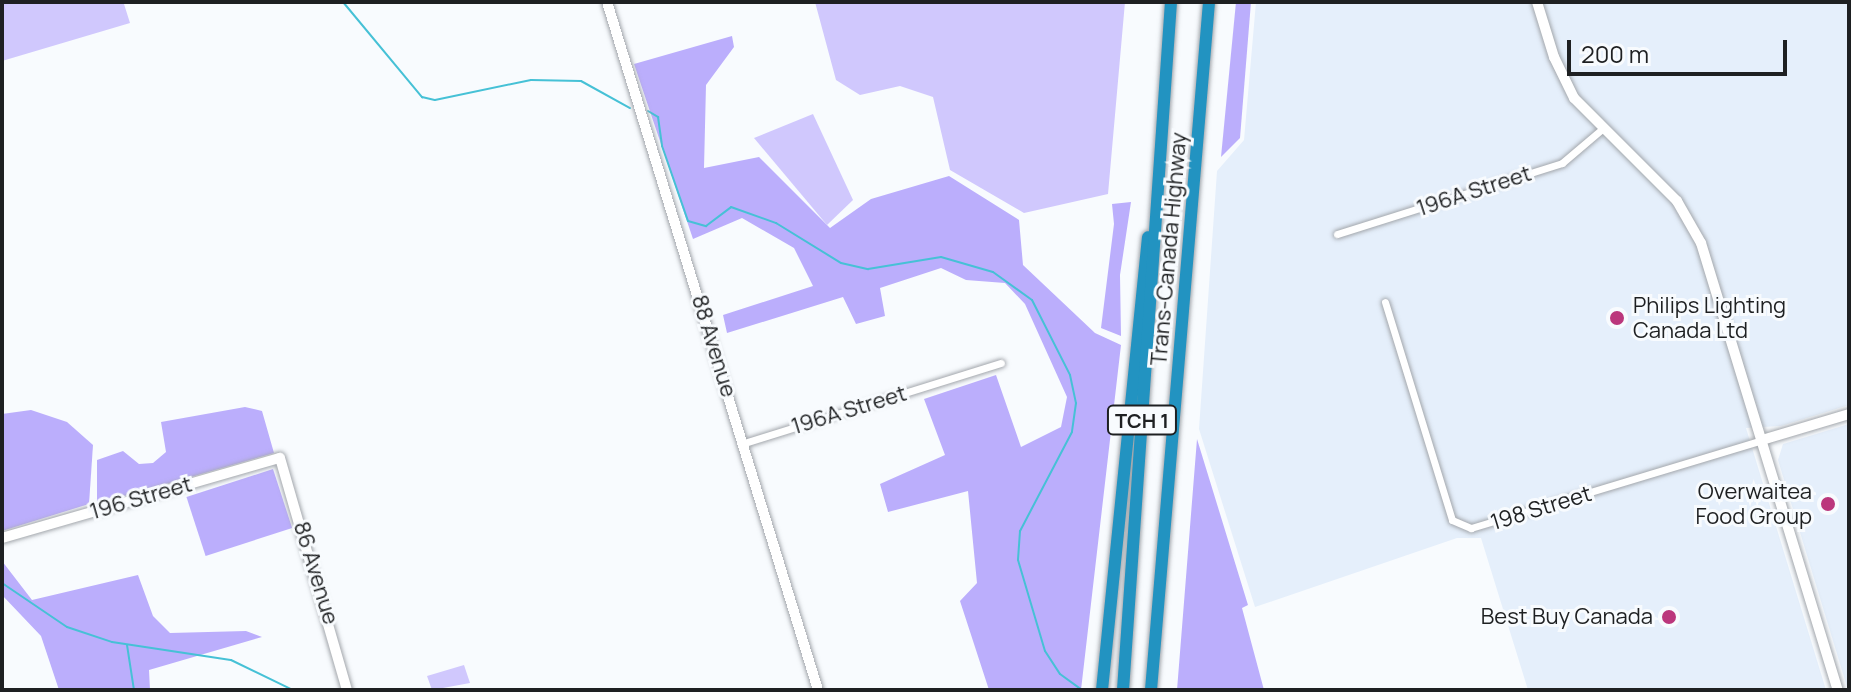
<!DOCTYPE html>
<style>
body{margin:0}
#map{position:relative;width:1851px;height:692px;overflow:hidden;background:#f8fbfe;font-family:Manrope,sans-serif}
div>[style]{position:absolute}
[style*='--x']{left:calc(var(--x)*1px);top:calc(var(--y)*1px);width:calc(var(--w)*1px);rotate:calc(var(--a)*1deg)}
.built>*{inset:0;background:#e5effb}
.green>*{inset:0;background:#d0c8fd}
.forest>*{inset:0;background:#bbaefc;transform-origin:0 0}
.stream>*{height:2px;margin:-1px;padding:0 1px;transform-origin:1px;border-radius:1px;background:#46c1d6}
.roads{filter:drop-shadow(0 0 2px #a3a7ac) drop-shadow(0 0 2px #a3a7ac)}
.street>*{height:7px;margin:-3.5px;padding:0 3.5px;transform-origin:3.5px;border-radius:3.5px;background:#fff}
.secondary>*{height:10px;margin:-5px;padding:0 5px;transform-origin:5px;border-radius:5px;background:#fff}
.highway>*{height:12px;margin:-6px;padding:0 6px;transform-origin:6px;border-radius:6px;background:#2293c1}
.dots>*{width:22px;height:22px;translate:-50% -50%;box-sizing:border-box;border:4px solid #f8fbfe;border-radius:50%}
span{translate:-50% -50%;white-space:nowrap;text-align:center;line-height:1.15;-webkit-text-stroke:6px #f8fbfe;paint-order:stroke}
.shield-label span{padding:2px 6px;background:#f8fbfe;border:2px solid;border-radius:6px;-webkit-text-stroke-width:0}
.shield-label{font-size:20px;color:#1e2022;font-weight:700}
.street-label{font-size:22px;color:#1e2022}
.poi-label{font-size:22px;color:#1e2022}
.left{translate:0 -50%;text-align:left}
.right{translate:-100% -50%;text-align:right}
.frame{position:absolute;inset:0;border:4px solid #1e2022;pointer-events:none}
.scale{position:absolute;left:1567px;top:40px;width:220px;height:36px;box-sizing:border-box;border:4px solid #1e2022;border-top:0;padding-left:10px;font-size:24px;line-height:28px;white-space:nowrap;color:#1e2022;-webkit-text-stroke:6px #f8fbfe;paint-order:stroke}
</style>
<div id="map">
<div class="built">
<div style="clip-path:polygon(1256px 2px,1849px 2px,1849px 405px,1781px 426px,1746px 428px,1826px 690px,1528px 690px,1481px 538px,1457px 538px,1255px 607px,1199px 429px,1217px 171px,1244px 140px)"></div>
<div style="clip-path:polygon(1849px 424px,1849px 690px,1848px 690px,1778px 460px,1783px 444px)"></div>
</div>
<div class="green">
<div style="clip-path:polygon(2px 2px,131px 2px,124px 4px,130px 23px,2px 61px)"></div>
<div style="clip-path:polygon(815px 2px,1125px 2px,1108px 194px,1024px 213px,950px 170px,933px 97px,900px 86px,860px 95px,836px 80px)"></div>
<div style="clip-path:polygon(813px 114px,853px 200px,827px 225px,754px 138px)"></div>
<div style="clip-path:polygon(464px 665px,470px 683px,432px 690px,427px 676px)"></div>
</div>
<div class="forest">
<div style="clip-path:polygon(1236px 2px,1251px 2px,1240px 138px,1221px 157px)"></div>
<div style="clip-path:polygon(732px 36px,734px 47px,706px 85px,704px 168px,759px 157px,830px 228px,871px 199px,949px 176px,1019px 220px,1023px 265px,1095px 333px,1121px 345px,1081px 690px,989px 690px,960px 601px,977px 583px,968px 491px,888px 512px,880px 484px,945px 455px,924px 399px,996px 375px,1021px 447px,1061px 427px,1067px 397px,1025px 304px,1005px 283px,966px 280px,941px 268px,880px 288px,885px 316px,856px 324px,843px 297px,727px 333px,723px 315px,813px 286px,794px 248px,742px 218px,693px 239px,634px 64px)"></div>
<div style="clip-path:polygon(1131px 202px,1120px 275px,1121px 336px,1101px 328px,1114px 224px,1112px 204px)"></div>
<div style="clip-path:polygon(245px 407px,262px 411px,274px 453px,97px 504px,97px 460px,123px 451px,139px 464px,153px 463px,166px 452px,161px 422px)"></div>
<div style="clip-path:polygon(31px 410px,67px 422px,93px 445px,89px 504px,2px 531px,2px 414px)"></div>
<div style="clip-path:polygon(1197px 439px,1248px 605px,1242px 608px,1264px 690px,1177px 690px)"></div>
<div style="left:273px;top:469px;width:62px;height:91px;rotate:72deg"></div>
<div style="clip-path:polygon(2px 561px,32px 600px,138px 575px,153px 616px,170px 633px,246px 631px,262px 637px,149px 670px,150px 690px,59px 690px,41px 636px,2px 595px)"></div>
</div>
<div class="stream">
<div style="--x:343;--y:2;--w:124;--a:50.3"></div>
<div style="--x:422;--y:97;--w:13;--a:13"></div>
<div style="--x:435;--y:100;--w:98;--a:-11.8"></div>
<div style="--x:531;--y:80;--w:50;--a:1.1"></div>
<div style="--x:581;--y:81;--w:56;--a:28.9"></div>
<div style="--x:648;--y:111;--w:12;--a:31"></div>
<div style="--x:658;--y:117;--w:29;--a:82"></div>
<div style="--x:662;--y:146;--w:79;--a:70.9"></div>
<div style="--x:688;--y:221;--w:19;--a:16"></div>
<div style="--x:706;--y:226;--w:31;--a:-37"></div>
<div style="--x:731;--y:207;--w:48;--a:19.6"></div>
<div style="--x:776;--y:223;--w:76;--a:31.6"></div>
<div style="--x:841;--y:263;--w:28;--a:13"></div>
<div style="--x:868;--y:269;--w:74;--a:-9.3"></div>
<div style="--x:941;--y:257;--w:54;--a:16.1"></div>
<div style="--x:993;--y:272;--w:48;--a:35.7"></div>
<div style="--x:1032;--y:300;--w:84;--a:63.1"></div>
<div style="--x:1070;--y:375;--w:29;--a:78"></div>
<div style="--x:1076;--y:403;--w:29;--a:98"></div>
<div style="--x:1072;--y:432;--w:112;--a:117.7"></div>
<div style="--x:1020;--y:531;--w:29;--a:94"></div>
<div style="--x:1018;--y:560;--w:95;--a:73.5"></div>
<div style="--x:1045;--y:651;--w:27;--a:57"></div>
<div style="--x:1060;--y:674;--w:27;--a:36"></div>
<div style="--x:2;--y:115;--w:18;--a:90"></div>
<div style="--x:2;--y:583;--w:78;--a:34.1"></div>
<div style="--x:67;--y:627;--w:47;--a:18.4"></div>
<div style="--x:112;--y:642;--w:120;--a:8.6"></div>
<div style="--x:231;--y:660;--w:69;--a:25.8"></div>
<div style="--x:127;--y:645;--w:46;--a:81.2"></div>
</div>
<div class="roads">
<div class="street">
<div style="--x:1337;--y:234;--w:236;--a:-17.5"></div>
<div style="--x:1562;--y:163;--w:52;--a:-40.4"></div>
<div style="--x:1385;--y:302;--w:228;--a:72.9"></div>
<div style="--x:1452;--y:520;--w:21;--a:23"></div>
<div style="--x:1471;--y:528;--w:304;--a:-16.8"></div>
<div style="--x:744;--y:443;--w:269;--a:-17.3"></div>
</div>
<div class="secondary">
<div style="--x:607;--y:2;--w:720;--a:72.95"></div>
<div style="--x:1537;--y:2;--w:58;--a:72.8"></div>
<div style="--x:1554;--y:57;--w:46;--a:64"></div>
<div style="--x:1574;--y:98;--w:146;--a:45"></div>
<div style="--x:1677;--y:201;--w:48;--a:60.3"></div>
<div style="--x:1701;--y:243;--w:468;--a:73"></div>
<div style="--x:1762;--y:440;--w:91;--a:-16.6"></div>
<div style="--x:2;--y:538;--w:289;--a:-16.1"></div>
<div style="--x:280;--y:458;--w:241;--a:73.9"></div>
</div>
<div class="highway">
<div style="--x:1102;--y:690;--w:455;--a:-84.2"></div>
<div style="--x:1123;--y:690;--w:690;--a:-86.01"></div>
<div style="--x:1151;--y:690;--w:690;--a:-85.18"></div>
</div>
</div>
<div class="dots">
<div style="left:1617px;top:318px;background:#bb377c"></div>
<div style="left:1828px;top:504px;background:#bb377c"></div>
<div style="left:1669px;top:617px;background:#bb377c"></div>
</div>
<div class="shield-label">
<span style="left:1142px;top:420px">TCH 1</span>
</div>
<div class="street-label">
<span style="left:1474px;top:191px;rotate:-18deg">196A Street</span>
<span style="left:1169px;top:249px;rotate:-85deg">Trans-Canada Highway</span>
<span style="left:714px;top:346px;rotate:73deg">88 Avenue</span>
<span style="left:849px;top:410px;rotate:-17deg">196A Street</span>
<span style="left:141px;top:498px;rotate:-16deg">196 Street</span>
<span style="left:1541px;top:508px;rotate:-17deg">198 Street</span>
<span style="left:316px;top:573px;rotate:73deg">86 Avenue</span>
</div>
<div class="poi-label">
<span class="left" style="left:1633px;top:318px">Philips Lighting<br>Canada Ltd</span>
<span class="right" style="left:1812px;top:504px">Overwaitea<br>Food Group</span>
<span class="right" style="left:1653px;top:617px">Best Buy Canada</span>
</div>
<div class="frame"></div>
<div class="scale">200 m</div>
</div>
